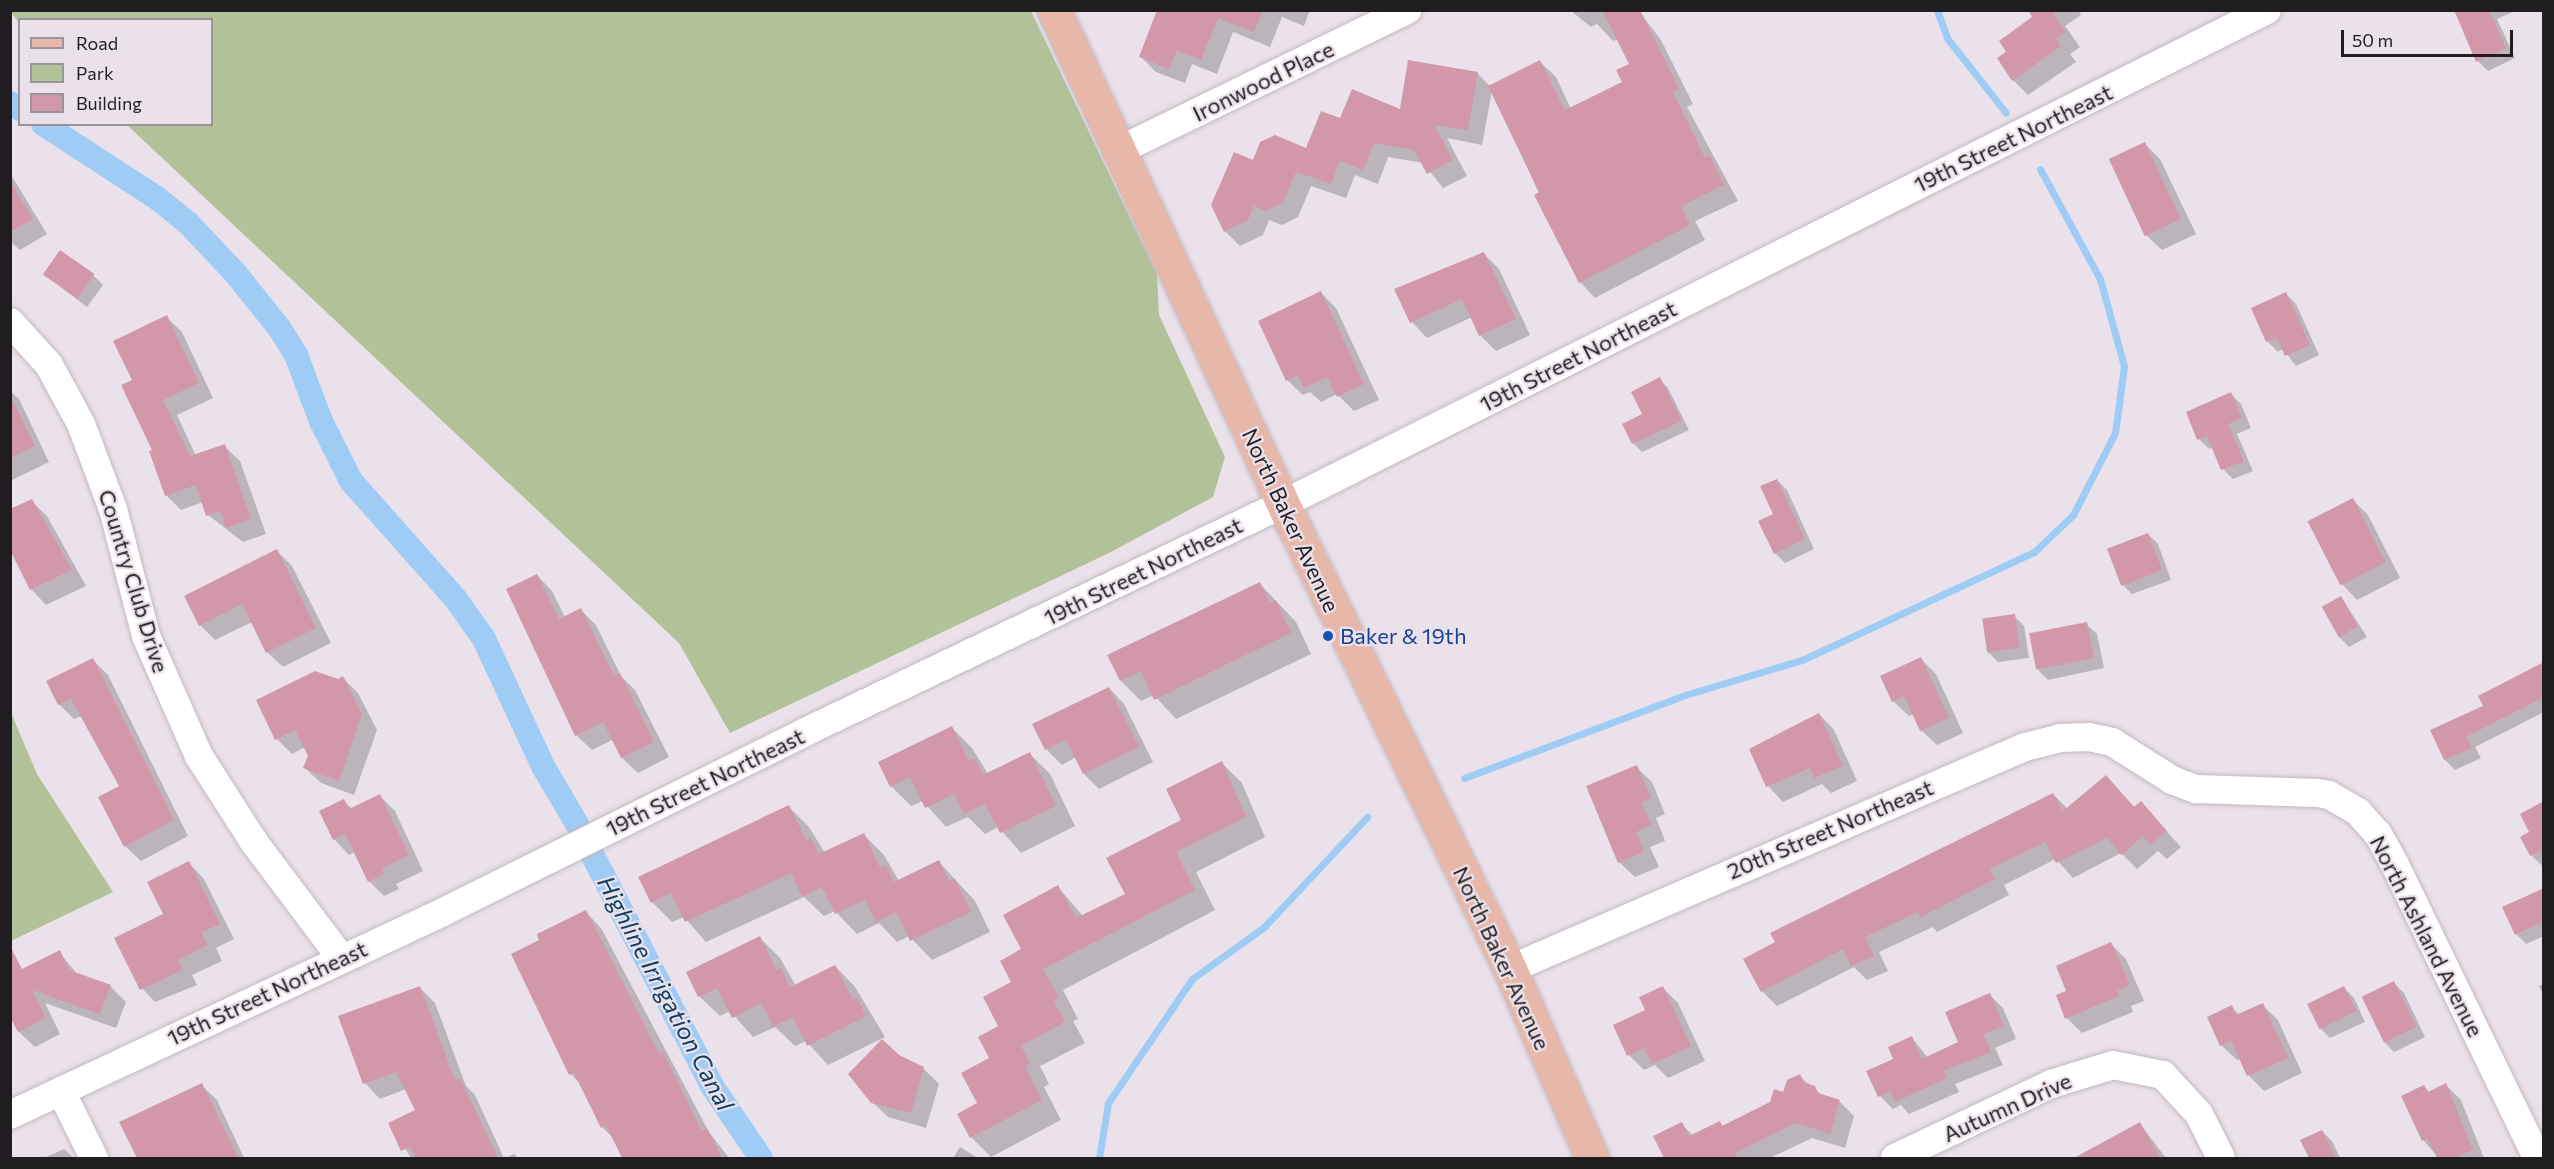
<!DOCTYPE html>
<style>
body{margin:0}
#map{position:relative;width:2554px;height:1169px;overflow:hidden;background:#ebe1ea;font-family:Commissioner,sans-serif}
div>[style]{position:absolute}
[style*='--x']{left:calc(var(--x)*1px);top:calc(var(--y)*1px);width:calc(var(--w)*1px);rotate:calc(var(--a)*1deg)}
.green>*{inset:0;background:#b1c299}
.shadow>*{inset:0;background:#0003}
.stream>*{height:7px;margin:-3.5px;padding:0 3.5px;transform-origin:3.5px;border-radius:3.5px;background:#9fccf4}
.canal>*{height:24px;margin:-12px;padding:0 12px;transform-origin:12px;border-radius:12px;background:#9fccf4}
.building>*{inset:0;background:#d298a9;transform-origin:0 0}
.roads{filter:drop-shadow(0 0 2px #c2b9c1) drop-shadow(0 0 2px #c2b9c1)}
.minor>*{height:28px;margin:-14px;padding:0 14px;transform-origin:14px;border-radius:14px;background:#fff}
.major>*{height:33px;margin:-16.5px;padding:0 16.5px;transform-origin:16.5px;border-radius:16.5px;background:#e7b7aa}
.dots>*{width:16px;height:16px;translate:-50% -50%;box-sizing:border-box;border:3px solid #ebe1ea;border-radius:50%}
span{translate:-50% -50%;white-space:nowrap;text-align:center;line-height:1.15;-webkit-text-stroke:4.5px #ebe1ea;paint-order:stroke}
.street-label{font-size:22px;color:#201d20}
.transit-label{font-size:22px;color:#164399}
.left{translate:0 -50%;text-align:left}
.water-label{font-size:24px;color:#0d3f65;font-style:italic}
.frame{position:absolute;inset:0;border:12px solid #201d20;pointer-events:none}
.legend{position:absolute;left:18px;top:18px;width:195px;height:108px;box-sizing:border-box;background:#ebe1ea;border:2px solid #9a9399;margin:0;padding:8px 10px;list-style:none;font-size:18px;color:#201d20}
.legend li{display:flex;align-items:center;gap:12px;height:30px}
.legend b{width:30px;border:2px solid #9a9399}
.scale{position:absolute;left:2341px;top:30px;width:172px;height:27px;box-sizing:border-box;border:3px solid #201d20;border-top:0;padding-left:8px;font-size:18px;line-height:21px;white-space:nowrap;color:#201d20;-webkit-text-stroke:4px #ebe1ea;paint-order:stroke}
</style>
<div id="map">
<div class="green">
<div style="clip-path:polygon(10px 11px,1031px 11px,1157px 274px,1159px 315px,1225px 457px,1213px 497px,1111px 552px,730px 733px,679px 643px,127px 125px,212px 124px,212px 20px,20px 20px,19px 23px)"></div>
<div style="clip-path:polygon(11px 713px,37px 774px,113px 892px,11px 941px)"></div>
</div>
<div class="shadow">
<div style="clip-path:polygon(1159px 10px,1310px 10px,1304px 26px,1282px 17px,1270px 47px,1233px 32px,1217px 74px,1192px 64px,1185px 83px,1156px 72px,1140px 56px)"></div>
<div style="clip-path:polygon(1570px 10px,1638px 10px,1661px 40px,1693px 104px,1687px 107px,1738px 201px,1695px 221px,1705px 240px,1595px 298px,1580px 282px,1492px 91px,1482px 145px,1447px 138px,1467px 176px,1443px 188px,1423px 163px,1388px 157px,1378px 184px,1355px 175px,1346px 198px,1311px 186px,1298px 217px,1282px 225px,1269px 220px,1263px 235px,1240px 246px,1225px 231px,1253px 162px,1307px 150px,1341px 120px,1401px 111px,1477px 73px,1490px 86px,1540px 62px,1556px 77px,1571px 109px,1624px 82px,1631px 65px,1618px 39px,1613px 41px,1597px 24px,1591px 27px)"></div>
<div style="clip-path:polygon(2029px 10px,2078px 10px,2081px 15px,2065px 26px,2080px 47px,2070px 54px,2076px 62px,2028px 95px,2013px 80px,2008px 52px,2034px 18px)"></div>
<div style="clip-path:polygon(2455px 10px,2517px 10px,2497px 19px,2515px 58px,2488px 71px,2478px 61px)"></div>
<div style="clip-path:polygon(2145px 144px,2160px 159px,2196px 234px,2162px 250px,2146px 235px,2111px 160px)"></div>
<div style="clip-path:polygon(10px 173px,47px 234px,20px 250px,10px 241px)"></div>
<div style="clip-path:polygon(1484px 254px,1499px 269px,1530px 335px,1496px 351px,1481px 336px,1472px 317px,1427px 338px,1412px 322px,1396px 290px)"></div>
<div style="clip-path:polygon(44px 274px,93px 275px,103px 285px,87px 307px)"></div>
<div style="clip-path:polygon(1321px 293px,1336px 308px,1379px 400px,1354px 411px,1337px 394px,1321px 402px,1310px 392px,1303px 395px,1287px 380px)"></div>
<div style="clip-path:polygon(2286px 294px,2296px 304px,2319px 355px,2296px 366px,2283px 349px,2278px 352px,2268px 342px,2253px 309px)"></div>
<div style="clip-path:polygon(166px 317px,182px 332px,213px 398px,177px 415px,196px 456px,224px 446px,240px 461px,266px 534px,243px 542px,208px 515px,203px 502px,181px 510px,166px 495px,134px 381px)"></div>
<div style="clip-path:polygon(1659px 379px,1668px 388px,1689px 430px,1642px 452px,1633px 443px)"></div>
<div style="clip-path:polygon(10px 391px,19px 399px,49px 462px,10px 481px)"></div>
<div style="clip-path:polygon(2231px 394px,2241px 404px,2251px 428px,2237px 434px,2253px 471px,2233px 479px,2223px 469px,2213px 447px,2209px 449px,2199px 439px)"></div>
<div style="clip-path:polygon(1777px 480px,1787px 490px,1814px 549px,1785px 563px,1775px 553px)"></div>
<div style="clip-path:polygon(2353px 500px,2368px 515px,2400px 578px,2357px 600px,2342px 584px)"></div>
<div style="clip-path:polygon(31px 501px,47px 516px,86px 586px,46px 605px,31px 589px)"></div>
<div style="clip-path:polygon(2148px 534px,2158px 544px,2171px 580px,2132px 594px,2122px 584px)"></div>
<div style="clip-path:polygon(277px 551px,292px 566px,331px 643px,283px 667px,267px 652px,252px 622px,215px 640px,200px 625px)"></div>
<div style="clip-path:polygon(537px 575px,552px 591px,565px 617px,581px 610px,596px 625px,621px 676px,635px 690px,669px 757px,638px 773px,622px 758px,614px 739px,592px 750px,576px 735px)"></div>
<div style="clip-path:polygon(1260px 584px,1296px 622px,1311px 654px,1176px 719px,1154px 695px,1141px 701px,1121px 681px,1109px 656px)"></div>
<div style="clip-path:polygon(2341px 597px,2367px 637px,2349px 647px,2339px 637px)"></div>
<div style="clip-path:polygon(2014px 616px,2024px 626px,2029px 658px,1998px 662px,1988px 652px)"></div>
<div style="clip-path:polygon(2086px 624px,2097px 634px,2104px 668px,2048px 680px,2038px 670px)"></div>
<div style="clip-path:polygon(1921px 659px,1936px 674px,1963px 733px,1937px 745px,1921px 730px,1914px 714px,1909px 716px,1893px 701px)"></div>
<div style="clip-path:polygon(93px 660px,108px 675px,188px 836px,141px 861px,125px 846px,121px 787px,82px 716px,74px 719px,59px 704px)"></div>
<div style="clip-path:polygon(2544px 666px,2544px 712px,2475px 747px,2481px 758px,2455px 770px,2445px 760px,2432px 730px,2485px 706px)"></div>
<div style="clip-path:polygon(343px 678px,358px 693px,377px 730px,354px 795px,321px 783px,305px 768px,310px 756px,305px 747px,292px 754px,277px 739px)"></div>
<div style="clip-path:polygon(1109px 688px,1124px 704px,1153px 762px,1099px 789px,1084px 774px,1076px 757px,1062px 765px,1046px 749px)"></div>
<div style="clip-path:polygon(1819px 714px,1834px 730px,1857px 781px,1831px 793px,1822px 784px,1783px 802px,1768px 786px,1751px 750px)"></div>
<div style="clip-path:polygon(952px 728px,972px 748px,988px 774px,1030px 754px,1050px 774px,1075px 826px,1021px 853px,998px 827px,985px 834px,968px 817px,946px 827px,923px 801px,911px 806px,891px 786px)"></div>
<div style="clip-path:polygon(1222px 763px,1242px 783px,1265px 837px,1196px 872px,1215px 910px,1063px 990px,1078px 1019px,1073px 1021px,1085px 1043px,1040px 1066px,1049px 1084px,1044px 1087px,1061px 1120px,991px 1157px,971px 1137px,979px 1104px,1023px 950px,1058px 887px,1083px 916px,1127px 894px)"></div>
<div style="clip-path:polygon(1636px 767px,1652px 782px,1665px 814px,1656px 818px,1665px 841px,1650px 847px,1659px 867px,1635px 877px,1619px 862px)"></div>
<div style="clip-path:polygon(2106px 777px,2135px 808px,2141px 803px,2181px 847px,2167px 859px,2158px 851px,2137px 869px,2121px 853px,2073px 878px,2056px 859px,2004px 885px,2009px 895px,1937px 932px,1933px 927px,1879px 952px,1888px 971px,1867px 980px,1854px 967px,1777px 1006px,1762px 991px,2053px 794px,2068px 809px)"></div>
<div style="clip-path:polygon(380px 796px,395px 811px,423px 871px,396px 884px,399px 889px,384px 896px,369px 881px,355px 852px,349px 855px,334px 839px,321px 812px,344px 801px,352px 809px)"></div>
<div style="clip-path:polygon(2544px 803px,2544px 864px,2541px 865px,2531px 855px,2531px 833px)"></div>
<div style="clip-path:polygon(789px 807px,809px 827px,825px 853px,864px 835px,884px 855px,899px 881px,939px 862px,975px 901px,990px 932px,932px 960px,909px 936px,897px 942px,879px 923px,857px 934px,835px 911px,824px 916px,804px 897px,706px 942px,684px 917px,672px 922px,652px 902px)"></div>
<div style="clip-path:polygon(189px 863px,204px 879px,234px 939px,216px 948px,222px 961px,192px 975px,197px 985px,155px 1002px,140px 986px,165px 915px)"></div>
<div style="clip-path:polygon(2544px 890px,2544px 936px,2526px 944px,2516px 934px)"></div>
<div style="clip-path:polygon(586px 912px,601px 928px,709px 1132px,729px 1158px,624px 1158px,614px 1139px,602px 1127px,581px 1085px,571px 1074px,541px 940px)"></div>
<div style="clip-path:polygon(759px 937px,780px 958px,796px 986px,835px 966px,855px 987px,885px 1037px,828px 1065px,806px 1041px,795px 1046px,775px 1027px,753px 1037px,730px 1011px,720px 1016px,699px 996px)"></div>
<div style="clip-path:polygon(2111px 944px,2126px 959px,2144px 1001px,2131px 1006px,2133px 1012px,2082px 1033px,2067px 1018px,2068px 991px)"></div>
<div style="clip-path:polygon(59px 952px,78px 975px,110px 986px,126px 1002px,116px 1028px,45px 1003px,60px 1034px,35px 1047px,19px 1032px,10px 1013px)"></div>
<div style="clip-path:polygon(2394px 983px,2404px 993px,2425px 1037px,2394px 1052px,2384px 1042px)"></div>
<div style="clip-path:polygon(2544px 984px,2544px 996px,2539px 986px)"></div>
<div style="clip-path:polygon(420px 988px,435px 1003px,466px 1086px,475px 1095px,504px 1158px,411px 1158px,390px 1124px,417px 1111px,406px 1089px,380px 1099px,365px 1083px,340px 1017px)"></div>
<div style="clip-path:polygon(1663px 988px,1678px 1003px,1705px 1061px,1668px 1078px,1655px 1065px,1644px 1070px,1629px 1055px,1647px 1011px)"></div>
<div style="clip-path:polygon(2344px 988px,2354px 998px,2365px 1022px,2330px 1038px,2320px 1028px)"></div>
<div style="clip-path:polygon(1990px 995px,2003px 1008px,2016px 1039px,1995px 1048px,2003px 1065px,1955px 1084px,1959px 1092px,1909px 1114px,1901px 1105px,1893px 1109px,1880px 1096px,1895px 1059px,1912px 1038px,1928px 1058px,1960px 1043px)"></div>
<div style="clip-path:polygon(2262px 1005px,2278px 1020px,2302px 1073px,2264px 1091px,2248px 1075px,2240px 1059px,2237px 1060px,2221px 1045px,2231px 1007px,2240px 1015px)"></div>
<div style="clip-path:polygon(898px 1057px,923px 1068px,939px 1084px,926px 1128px,888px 1117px,872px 1102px)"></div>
<div style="clip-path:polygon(1799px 1076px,1823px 1096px,1839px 1101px,1854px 1116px,1845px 1148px,1812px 1138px,1770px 1158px,1665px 1158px,1655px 1136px,1682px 1124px,1693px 1136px,1720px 1123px,1724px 1127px,1772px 1103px)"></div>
<div style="clip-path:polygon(201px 1085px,217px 1100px,244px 1158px,139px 1158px,121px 1123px)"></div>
<div style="clip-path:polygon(2446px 1085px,2461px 1100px,2484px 1158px,2439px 1158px,2423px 1140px,2424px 1087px,2430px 1093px)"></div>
<div style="clip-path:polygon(2140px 1124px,2166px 1158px,2095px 1158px,2091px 1151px)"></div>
<div style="clip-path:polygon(2322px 1131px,2332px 1141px,2340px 1158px,2311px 1158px,2302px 1141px)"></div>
<div style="clip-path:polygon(960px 1147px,978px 1158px,953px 1158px)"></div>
<div style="clip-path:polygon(64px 1149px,74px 1158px,44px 1158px)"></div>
<div style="clip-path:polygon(514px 1154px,518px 1158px,505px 1158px)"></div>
</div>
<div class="stream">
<div style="--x:1937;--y:10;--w:30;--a:70"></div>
<div style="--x:1947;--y:38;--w:95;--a:51.8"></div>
<div style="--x:1464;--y:778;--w:236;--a:-20.6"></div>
<div style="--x:1685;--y:695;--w:122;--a:-16.7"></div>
<div style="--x:1802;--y:660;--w:256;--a:-25"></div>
<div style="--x:2034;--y:552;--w:54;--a:-43.5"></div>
<div style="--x:2073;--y:515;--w:92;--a:-62.9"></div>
<div style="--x:2115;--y:433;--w:68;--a:-82.3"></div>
<div style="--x:2124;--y:366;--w:90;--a:-105.4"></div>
<div style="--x:2100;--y:279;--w:125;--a:-118.6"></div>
<div style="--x:1099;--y:1158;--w:56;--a:-80.7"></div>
<div style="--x:1108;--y:1103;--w:150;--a:-55.9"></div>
<div style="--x:1192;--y:979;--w:89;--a:-35.8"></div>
<div style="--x:1264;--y:927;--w:151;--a:-46.9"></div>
</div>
<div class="canal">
<div style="--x:10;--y:103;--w:12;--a:31"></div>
<div style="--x:43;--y:124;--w:136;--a:33"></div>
<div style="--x:157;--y:198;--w:40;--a:39"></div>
<div style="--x:188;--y:223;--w:70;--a:46.7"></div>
<div style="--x:236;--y:274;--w:70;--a:51.3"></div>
<div style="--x:280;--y:329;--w:31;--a:58"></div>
<div style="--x:296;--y:355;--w:71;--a:69.3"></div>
<div style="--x:321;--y:421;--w:67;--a:63.4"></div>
<div style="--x:351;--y:481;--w:157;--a:48.4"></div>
<div style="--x:455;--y:598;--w:50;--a:54.7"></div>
<div style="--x:484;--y:639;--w:142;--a:65.1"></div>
<div style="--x:544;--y:768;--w:65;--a:59.5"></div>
<div style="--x:593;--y:856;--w:259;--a:62.6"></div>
<div style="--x:712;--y:1086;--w:87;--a:55.8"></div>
</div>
<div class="building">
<div style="clip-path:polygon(1157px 10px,1263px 10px,1254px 32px,1218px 18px,1201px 60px,1177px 50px,1169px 69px,1139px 57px)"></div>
<div style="clip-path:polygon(1602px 10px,1640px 10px,1679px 89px,1673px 92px,1705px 158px,1710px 156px,1724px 185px,1681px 206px,1690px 225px,1579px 283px,1534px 195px,1539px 192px,1488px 86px,1540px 60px,1565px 110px,1622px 82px,1616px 70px,1629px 64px)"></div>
<div style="clip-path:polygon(2028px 10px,2051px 10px,2066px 32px,2056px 38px,2061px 46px,2012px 81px,1997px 58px,2006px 52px,1999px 41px,2032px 17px)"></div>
<div style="clip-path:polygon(2454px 10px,2489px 10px,2506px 48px,2476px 62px)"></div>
<div style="clip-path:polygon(1408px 60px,1478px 72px,1468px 130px,1434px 125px,1453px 160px,1427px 174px,1414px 150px,1374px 143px,1363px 170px,1340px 161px,1331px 184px,1296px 172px,1283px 202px,1266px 211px,1254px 206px,1248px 220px,1224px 232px,1211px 205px,1234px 152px,1253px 160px,1260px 142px,1275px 135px,1306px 148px,1321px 111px,1340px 118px,1352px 89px,1400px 109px)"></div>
<div style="left:2145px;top:142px;width:85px;height:40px;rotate:65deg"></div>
<div style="clip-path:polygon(10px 181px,33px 219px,10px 232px)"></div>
<div style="left:60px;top:250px;width:42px;height:30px;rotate:35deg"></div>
<div style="clip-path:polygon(1484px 252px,1516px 319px,1479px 336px,1462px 299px,1410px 323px,1394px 289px)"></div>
<div style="clip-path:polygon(1321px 291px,1364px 384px,1337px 397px,1327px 377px,1304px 388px,1298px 375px,1286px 381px,1258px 321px)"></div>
<div style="clip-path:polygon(2286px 292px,2310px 345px,2285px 356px,2277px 338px,2266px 342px,2251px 308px)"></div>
<div style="clip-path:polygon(167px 315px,199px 383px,163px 400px,190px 456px,225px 444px,251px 519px,226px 528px,220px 511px,206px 516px,196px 485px,165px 496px,149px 451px,152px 450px,121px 385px,132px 380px,113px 341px)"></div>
<div style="clip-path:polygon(1660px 377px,1682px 421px,1632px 444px,1622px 424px,1642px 414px,1631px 392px)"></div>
<div style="clip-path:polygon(2231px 392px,2242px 418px,2228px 424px,2244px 461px,2221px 470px,2207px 436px,2197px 440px,2186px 412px)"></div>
<div style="clip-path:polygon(10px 396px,35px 446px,10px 458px)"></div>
<div style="clip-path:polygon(1777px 479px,1805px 539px,1774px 554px,1758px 521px,1773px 514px,1760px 486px)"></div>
<div style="left:2353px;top:498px;width:72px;height:51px;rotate:63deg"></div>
<div style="clip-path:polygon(32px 499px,72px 570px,30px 590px,10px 550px,10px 509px)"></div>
<div style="left:2148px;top:533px;width:40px;height:44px;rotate:69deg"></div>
<div style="clip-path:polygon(277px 549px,316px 628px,266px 653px,242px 604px,199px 626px,184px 596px)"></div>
<div style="clip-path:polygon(537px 574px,559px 619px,581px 608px,614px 676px,620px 673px,654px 742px,621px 758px,603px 722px,575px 736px,506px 589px)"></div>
<div style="clip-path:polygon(1260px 582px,1270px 603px,1276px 600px,1291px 633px,1154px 700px,1141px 671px,1120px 681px,1107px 655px)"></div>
<div style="left:2341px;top:596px;width:35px;height:22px;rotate:61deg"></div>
<div style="left:2015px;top:614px;width:34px;height:33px;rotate:82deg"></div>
<div style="left:2087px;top:622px;width:37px;height:59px;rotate:79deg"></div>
<div style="clip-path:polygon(1921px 657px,1949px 718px,1920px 731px,1904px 696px,1892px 702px,1880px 676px)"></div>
<div style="clip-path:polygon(93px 658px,174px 820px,124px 847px,98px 797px,119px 786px,71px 699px,58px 705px,46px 681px)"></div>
<div style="clip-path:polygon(2544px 662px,2544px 697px,2466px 737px,2472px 748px,2444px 760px,2430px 730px,2483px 706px,2478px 696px)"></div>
<div style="clip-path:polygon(315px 671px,338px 679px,343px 676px,362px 714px,339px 781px,303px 768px,308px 756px,295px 730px,275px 740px,256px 700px)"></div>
<div style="clip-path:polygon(1109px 687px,1139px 747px,1083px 774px,1066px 740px,1045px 750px,1032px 724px)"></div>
<div style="clip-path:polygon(1819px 713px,1843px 766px,1814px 778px,1810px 768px,1766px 787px,1749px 749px)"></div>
<div style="clip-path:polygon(952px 726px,969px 761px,975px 759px,983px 775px,1030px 752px,1056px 806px,1000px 833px,985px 804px,964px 814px,954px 794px,925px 808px,910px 777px,890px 787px,878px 762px)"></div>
<div style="clip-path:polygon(1222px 761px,1246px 817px,1176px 852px,1195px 890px,1043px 969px,1059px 998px,1054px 1001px,1065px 1022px,1021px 1046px,1030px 1063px,1025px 1066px,1042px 1100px,970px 1138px,957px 1114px,977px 1103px,961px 1073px,989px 1058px,978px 1037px,998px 1026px,983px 997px,1011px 982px,1000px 961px,1021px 949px,1003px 915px,1058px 885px,1076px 918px,1125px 894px,1106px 858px,1181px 820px,1166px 789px)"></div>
<div style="clip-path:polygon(1637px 765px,1651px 798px,1641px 802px,1651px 825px,1636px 832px,1644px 852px,1618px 863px,1586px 786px)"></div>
<div style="clip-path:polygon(2106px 775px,2134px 807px,2141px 801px,2167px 831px,2150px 845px,2143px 836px,2121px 855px,2107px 838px,2056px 863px,2045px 842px,1990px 869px,1995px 879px,1921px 917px,1918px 912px,1865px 937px,1874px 956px,1851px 966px,1843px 949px,1761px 992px,1743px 959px,1775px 942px,1770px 933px,2053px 793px,2063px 811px)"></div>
<div style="clip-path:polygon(380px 794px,409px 855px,382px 868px,384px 874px,368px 882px,345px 834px,333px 840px,319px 811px,344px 799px,349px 809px)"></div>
<div style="clip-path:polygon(2544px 801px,2544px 860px,2539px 851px,2530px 856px,2520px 837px,2529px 832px,2520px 814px)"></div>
<div style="clip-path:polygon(789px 805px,806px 840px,811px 838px,819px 854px,864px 833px,880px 868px,886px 865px,894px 882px,939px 860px,949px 881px,955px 879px,971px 912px,910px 941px,897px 912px,876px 922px,865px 900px,835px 914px,822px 887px,802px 897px,791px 873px,685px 922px,671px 893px,651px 903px,638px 877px)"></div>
<div style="clip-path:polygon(189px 861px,220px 924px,201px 933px,208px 945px,178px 960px,183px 970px,140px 990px,114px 938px,163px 914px,147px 882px)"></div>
<div style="clip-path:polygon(2544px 888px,2544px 921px,2515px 935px,2502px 907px)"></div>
<div style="clip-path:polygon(586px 910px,659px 1054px,663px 1052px,702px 1131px,707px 1128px,722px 1158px,622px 1158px,606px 1125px,601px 1128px,574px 1073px,569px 1075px,511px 954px,539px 940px,537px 934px)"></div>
<div style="clip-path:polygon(760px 936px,776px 970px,781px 968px,790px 987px,835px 965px,853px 1000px,857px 998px,866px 1016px,807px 1046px,793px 1017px,773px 1027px,761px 1003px,732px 1018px,717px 988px,698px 997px,686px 972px)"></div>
<div style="clip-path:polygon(2111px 942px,2130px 985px,2117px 991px,2119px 996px,2065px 1019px,2056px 995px,2066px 991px,2056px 966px)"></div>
<div style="clip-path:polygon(10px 946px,22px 969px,60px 950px,69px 970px,111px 985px,100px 1014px,32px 990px,46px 1018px,18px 1032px,10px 1017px)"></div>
<div style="left:2394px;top:981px;width:51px;height:36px;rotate:64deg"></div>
<div style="clip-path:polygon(420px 986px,455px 1080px,460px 1078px,498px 1158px,416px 1158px,410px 1147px,401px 1151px,388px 1123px,415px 1110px,396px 1072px,363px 1084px,338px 1016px)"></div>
<div style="clip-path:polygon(1663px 986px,1691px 1046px,1652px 1064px,1644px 1048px,1627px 1056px,1613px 1025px,1645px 1010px,1639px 997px)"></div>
<div style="left:2344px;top:986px;width:28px;height:41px;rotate:64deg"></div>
<div style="clip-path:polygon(1990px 993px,2004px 1026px,1983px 1034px,1991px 1052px,1943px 1071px,1947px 1078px,1895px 1102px,1890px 1091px,1878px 1097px,1866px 1071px,1893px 1059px,1888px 1047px,1912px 1036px,1922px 1059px,1958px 1042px,1945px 1012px)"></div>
<div style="clip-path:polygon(2263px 1003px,2288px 1058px,2247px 1076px,2231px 1041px,2220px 1046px,2207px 1017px,2232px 1005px,2236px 1015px)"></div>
<div style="clip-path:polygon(882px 1039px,899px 1055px,924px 1067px,911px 1113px,871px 1103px,848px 1074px)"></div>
<div style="clip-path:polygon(1800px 1074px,1804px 1083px,1815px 1086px,1818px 1093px,1840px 1100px,1830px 1134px,1796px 1123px,1735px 1153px,1738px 1158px,1664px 1158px,1653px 1136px,1682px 1122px,1689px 1136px,1720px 1121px,1722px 1126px,1770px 1102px,1774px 1089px,1783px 1092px,1787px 1080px)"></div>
<div style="clip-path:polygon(202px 1083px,238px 1158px,137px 1158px,119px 1122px)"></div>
<div style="clip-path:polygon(2446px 1083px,2473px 1150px,2454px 1158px,2437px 1158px,2427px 1138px,2422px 1141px,2401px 1096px,2424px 1085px,2428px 1092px)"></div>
<div style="clip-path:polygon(2140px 1122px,2160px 1158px,2074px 1158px)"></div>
<div style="clip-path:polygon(2322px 1130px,2336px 1158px,2309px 1158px,2300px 1140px)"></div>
</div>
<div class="roads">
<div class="minor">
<div style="--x:1118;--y:151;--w:322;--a:-26"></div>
<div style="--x:10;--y:322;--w:58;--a:47.8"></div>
<div style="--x:49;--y:365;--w:67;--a:61.5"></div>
<div style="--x:81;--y:424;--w:91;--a:69.4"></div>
<div style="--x:113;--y:509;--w:131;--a:75.4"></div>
<div style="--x:146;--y:636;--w:131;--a:66.2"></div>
<div style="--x:199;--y:756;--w:102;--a:57.4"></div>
<div style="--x:254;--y:842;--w:145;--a:53.1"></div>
<div style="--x:1510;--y:969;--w:561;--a:-23.32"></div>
<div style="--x:2025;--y:747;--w:36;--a:-14"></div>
<div style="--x:2060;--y:738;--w:29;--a:-2"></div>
<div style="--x:2089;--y:737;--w:24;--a:12"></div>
<div style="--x:2112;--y:742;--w:71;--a:32.3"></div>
<div style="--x:2172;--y:780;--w:26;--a:21"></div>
<div style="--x:2196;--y:789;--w:122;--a:1.9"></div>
<div style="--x:2318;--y:793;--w:11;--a:10"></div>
<div style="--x:2329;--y:795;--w:34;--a:30"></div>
<div style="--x:2358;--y:812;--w:30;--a:48"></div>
<div style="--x:2378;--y:834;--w:35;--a:61"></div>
<div style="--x:2395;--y:865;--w:326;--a:64.1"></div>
<div style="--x:61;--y:1091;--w:75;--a:63.8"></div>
<div style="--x:10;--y:1115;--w:478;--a:-25.1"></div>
<div style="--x:443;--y:912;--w:404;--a:-26.4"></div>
<div style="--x:805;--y:732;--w:530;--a:-25.5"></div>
<div style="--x:1283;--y:504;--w:1101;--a:-26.66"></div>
<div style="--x:1895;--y:1158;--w:173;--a:-25.4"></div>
<div style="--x:2051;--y:1084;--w:65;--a:-17"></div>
<div style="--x:2113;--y:1065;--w:51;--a:11.3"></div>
<div style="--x:2163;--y:1075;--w:53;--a:47.3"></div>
<div style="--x:2199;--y:1114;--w:49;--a:63.4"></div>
</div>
<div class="major">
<div style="--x:1054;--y:10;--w:544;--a:65.13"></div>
<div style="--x:1283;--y:504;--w:517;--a:63.98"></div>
<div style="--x:1510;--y:969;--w:206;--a:66.5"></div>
</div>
</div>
<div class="dots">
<div style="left:1328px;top:636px;background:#1a4fb4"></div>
</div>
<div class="street-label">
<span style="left:1263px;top:81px;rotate:-26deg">Ironwood Place</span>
<span style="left:2013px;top:138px;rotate:-26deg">19th Street Northeast</span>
<span style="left:1578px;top:356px;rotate:-27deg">19th Street Northeast</span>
<span style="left:1291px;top:520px;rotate:65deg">North Baker Avenue</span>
<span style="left:1143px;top:571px;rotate:-26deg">19th Street Northeast</span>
<span style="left:134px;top:581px;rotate:73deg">Country Club Drive</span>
<span style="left:705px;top:782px;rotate:-26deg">19th Street Northeast</span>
<span style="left:1830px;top:829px;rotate:-23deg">20th Street Northeast</span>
<span style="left:2427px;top:936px;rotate:63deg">North Ashland Avenue</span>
<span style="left:1502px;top:958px;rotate:65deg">North Baker Avenue</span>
<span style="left:267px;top:993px;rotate:-25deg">19th Street Northeast</span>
<span style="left:2007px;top:1107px;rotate:-24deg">Autumn Drive</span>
</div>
<div class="transit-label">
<span class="left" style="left:1340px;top:636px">Baker &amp; 19th</span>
</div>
<div class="water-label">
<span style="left:666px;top:993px;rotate:62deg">Highline Irrigation Canal</span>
</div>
<div class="frame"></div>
<ul class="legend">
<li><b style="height:8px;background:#e7b7aa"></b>Road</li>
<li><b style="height:16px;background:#b1c299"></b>Park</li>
<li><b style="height:16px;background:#d298a9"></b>Building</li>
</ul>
<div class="scale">50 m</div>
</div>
